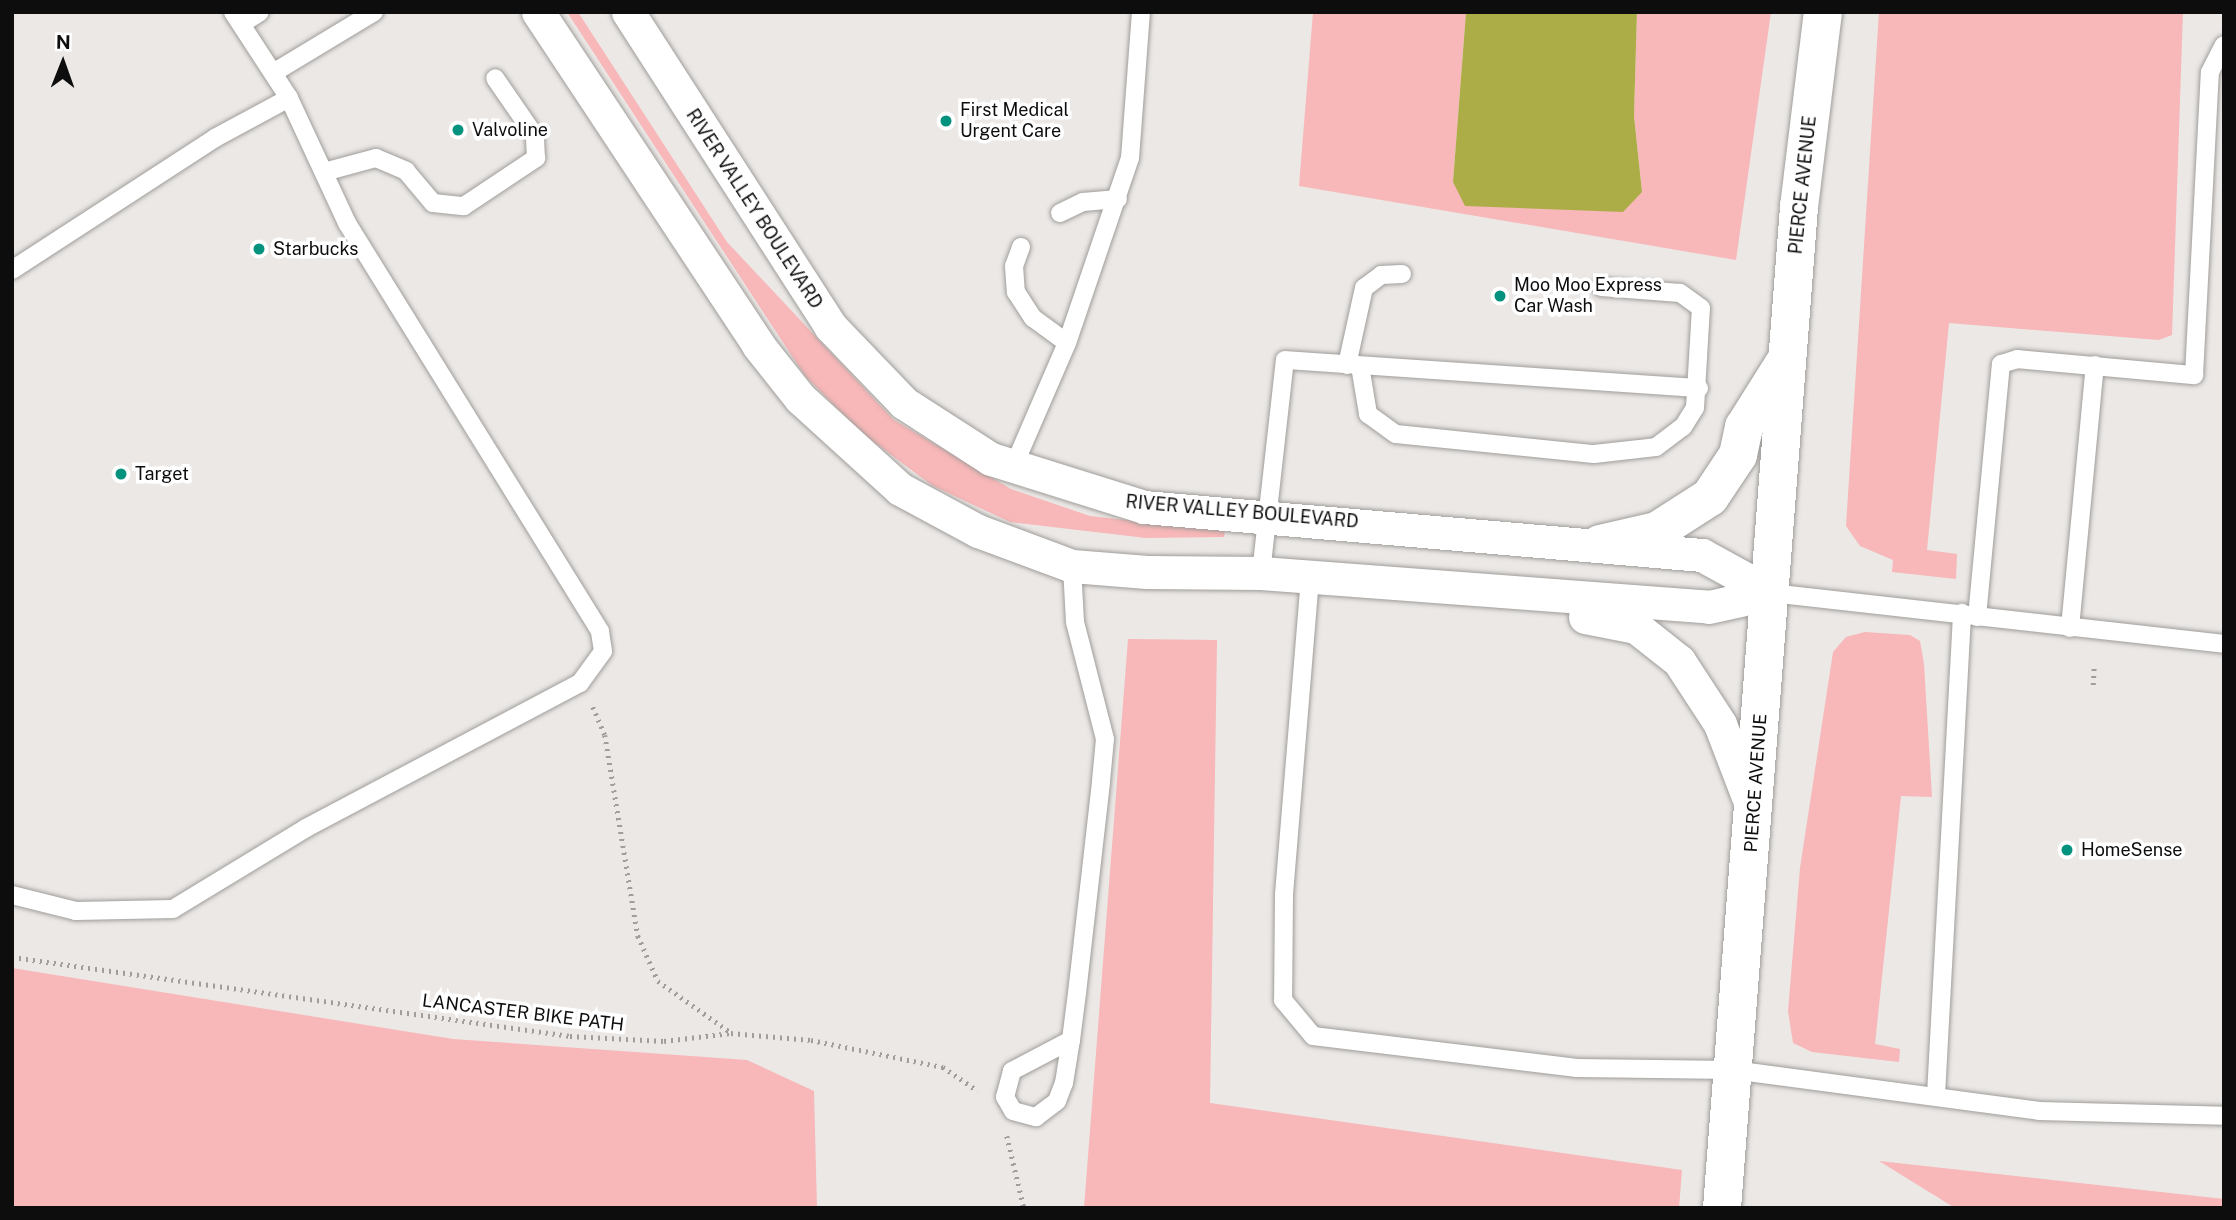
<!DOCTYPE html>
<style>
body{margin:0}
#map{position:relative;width:2236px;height:1220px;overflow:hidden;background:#ebe8e6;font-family:"Public Sans",sans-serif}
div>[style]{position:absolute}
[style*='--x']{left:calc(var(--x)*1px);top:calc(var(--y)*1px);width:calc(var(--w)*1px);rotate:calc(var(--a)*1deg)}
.green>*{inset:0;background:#f8b7b8}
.water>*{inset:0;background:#adad48}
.path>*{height:4.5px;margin-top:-2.25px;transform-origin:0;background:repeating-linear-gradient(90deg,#a09d9c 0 2px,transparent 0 7px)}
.roads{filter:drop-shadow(0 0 2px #9f9d9a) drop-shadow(0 0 2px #9f9d9a)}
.lane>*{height:18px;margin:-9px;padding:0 9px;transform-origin:9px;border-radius:9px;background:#fff}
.street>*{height:33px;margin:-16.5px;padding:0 16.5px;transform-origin:16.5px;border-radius:16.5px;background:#fff}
.secondary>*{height:38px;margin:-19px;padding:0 19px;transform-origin:19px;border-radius:19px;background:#fff}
.dots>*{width:19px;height:19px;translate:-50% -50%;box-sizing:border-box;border:4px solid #fff;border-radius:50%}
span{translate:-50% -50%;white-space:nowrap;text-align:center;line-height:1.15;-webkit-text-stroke:7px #fff;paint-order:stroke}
.poi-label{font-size:18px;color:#0e0d0d}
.left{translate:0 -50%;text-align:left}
.street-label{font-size:18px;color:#0e0d0d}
.frame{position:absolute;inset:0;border:14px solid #0e0d0d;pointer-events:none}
.north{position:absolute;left:28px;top:28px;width:70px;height:70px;-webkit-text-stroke:5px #fff;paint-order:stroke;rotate:1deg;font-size:19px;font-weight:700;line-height:28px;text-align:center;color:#0e0d0d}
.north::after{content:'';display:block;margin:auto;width:24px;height:32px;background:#0e0d0d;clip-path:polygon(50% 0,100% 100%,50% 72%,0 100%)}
</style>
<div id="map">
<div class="green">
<div style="clip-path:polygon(567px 12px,578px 12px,727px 242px,894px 420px,1011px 489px,1090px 516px,1225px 531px,1224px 537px,1146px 538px,1010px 522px,933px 486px,863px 434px,805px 376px)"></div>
<div style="clip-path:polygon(1313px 12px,1466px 12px,1453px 182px,1642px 192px,1634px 116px,1637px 12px,1771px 12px,1736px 260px,1299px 186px)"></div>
<div style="clip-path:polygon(1879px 12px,2183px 12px,2172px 335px,2159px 340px,1949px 323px,1927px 550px,1957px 554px,1956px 579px,1892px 572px,1893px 560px,1860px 546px,1846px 526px)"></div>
<div style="clip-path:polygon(1865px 632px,1910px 635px,1920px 641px,1924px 664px,1932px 797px,1901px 796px,1875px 1044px,1900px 1049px,1899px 1062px,1812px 1052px,1793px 1043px,1788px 1011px,1800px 868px,1833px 652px,1846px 637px)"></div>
<div style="clip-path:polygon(1128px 639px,1217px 640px,1210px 1103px,1682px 1170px,1679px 1208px,1084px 1208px)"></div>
<div style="clip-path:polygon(12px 968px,453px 1039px,747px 1060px,814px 1091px,817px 1208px,12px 1208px)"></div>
<div style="clip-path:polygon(1879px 1161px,2224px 1199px,2224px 1208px,1955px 1208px)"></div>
</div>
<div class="water">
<div style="clip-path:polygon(1466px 12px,1637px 12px,1634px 116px,1642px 192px,1623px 212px,1465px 206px,1453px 182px)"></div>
</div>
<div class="path">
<div style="--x:2093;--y:685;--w:21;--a:-87"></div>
<div style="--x:593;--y:707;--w:30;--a:67"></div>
<div style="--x:605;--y:735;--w:204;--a:80.7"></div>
<div style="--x:638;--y:936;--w:49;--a:66"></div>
<div style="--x:658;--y:981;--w:88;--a:35.3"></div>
<div style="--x:12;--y:957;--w:564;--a:8.06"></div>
<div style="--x:570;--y:1036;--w:94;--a:3"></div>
<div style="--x:664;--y:1041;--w:67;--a:-6.8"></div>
<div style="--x:731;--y:1033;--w:80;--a:5"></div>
<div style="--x:811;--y:1040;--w:135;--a:11.6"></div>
<div style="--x:943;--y:1067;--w:42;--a:34.4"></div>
<div style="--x:1007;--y:1136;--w:74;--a:76.7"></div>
</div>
<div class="roads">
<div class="lane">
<div style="--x:241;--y:24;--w:22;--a:-32"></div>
<div style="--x:273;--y:73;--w:118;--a:-31.1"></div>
<div style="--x:324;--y:172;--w:54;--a:-15.1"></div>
<div style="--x:376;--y:158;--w:33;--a:23"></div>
<div style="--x:406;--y:171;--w:42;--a:49.8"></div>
<div style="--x:433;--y:203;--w:31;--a:6"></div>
<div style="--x:464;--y:206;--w:87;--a:-33.7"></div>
<div style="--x:536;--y:158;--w:22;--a:-93"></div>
<div style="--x:535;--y:136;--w:70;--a:-124.6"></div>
<div style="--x:1060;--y:213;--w:25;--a:-26"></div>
<div style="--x:1083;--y:202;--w:35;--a:-5"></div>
<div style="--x:1021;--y:247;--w:20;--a:110"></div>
<div style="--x:1014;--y:266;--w:26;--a:86"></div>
<div style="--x:1016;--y:292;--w:31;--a:57"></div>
<div style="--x:1033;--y:318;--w:42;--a:36.3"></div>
<div style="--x:12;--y:270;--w:242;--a:-33"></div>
<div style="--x:215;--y:138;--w:84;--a:-28.4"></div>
<div style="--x:289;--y:98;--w:103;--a:-123.1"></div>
<div style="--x:1347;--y:365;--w:79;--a:-77.6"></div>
<div style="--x:1364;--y:288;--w:21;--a:-37"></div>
<div style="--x:1381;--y:275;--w:21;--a:-3"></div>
<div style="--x:1360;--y:366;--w:49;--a:80.5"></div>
<div style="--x:1368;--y:414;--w:34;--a:36"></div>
<div style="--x:1396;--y:434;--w:199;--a:5.8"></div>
<div style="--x:1594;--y:454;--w:62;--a:-6.4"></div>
<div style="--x:1656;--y:447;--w:34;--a:-37"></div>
<div style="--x:1683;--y:427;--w:22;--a:-58"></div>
<div style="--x:1695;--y:408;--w:100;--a:-86.6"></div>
<div style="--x:1701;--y:308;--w:26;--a:-144"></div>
<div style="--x:1680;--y:293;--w:79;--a:-175.7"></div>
<div style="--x:1012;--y:470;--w:138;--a:-66.6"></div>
<div style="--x:1067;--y:343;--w:195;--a:-71.2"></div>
<div style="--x:1130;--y:158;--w:146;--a:-85.7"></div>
<div style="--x:1261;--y:573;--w:214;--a:-83.6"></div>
<div style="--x:1285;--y:360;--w:415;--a:3.9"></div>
<div style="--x:1310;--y:578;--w:318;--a:94.7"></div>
<div style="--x:1284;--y:895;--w:105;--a:90.5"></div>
<div style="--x:1283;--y:1000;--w:47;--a:50.2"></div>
<div style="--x:1313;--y:1036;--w:266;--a:6.9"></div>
<div style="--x:1577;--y:1068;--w:156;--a:0.7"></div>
<div style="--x:1733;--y:1070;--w:309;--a:7.6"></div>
<div style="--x:2039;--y:1111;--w:185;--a:1.5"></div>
<div style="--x:1771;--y:593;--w:456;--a:6.4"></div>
<div style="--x:1977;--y:617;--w:254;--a:-84.6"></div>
<div style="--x:2001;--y:364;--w:17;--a:-17"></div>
<div style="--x:2017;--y:359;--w:178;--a:5.2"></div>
<div style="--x:2194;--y:375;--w:303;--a:-87"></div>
<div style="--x:2210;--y:72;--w:30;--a:-63"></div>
<div style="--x:2070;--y:628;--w:264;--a:-84.6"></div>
<div style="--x:12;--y:895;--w:66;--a:14"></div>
<div style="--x:76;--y:911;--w:97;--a:-1.2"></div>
<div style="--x:173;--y:909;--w:156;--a:-31.3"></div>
<div style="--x:306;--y:828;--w:310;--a:-27.9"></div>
<div style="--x:580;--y:683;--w:39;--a:-54"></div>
<div style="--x:603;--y:651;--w:20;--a:-99"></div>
<div style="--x:600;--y:631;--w:480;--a:-121.8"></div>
<div style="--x:347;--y:223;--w:138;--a:-114.9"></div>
<div style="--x:1071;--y:1040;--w:67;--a:152.3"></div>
<div style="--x:1012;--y:1071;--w:27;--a:105"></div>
<div style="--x:1005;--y:1097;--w:16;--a:60"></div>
<div style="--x:1013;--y:1111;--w:24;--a:15"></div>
<div style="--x:1036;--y:1117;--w:26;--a:-37"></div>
<div style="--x:1057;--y:1101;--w:19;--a:-69"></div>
<div style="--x:1064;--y:1083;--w:44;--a:-80.8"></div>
<div style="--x:1071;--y:1040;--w:47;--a:-82.7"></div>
<div style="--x:1077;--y:993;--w:213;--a:-83.5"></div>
<div style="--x:1101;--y:781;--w:42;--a:-84.6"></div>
<div style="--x:1105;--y:739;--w:121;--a:-104.4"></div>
<div style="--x:1075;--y:622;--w:56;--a:-93.1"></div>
<div style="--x:1936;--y:1095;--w:483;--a:-86.9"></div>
</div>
<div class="street">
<div style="--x:538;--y:12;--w:399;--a:56.5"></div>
<div style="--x:758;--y:345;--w:68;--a:51.6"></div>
<div style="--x:800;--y:398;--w:135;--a:42.3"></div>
<div style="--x:900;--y:489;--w:89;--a:28.3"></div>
<div style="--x:978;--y:531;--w:100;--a:20.4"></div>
<div style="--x:1072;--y:566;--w:75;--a:4.6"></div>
<div style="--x:1147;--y:572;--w:114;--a:0.5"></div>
<div style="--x:1261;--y:573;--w:449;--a:4.3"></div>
<div style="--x:1709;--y:607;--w:64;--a:-12.7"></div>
<div style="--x:628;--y:12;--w:373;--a:57.2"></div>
<div style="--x:830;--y:326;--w:107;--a:46.1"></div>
<div style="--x:904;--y:403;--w:103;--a:32.8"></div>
<div style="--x:991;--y:459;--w:160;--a:17.4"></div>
<div style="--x:1144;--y:507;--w:560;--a:4.92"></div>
<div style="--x:1702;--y:555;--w:79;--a:28.8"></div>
<div style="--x:1585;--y:617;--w:52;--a:11.1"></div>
<div style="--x:1636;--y:627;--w:55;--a:38.3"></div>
<div style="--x:1679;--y:661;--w:75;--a:56.9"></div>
<div style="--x:1720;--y:724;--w:92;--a:69"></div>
</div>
<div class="secondary">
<div style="--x:1600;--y:544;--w:58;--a:-12.8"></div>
<div style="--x:1657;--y:531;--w:63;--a:-32.7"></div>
<div style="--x:1710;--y:497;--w:50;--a:-56.3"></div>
<div style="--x:1738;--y:455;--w:29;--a:-78"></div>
<div style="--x:1744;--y:427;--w:77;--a:-57.8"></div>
<div style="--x:1722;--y:1208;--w:1004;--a:-85.6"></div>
<div style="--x:1799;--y:207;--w:196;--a:-83"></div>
</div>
</div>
<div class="dots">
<div style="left:946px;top:121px;background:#03927e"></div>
<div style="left:458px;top:130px;background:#03927e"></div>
<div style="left:259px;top:249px;background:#03927e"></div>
<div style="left:1500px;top:296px;background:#03927e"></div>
<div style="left:121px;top:474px;background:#03927e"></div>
<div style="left:2067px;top:850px;background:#03927e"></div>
</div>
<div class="poi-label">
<span class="left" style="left:960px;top:121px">First Medical<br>Urgent Care</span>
<span class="left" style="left:472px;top:130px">Valvoline</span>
<span class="left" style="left:273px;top:249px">Starbucks</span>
<span class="left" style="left:1514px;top:296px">Moo Moo Express<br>Car Wash</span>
<span class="left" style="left:135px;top:474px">Target</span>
<span class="left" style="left:2081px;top:850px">HomeSense</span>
</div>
<div class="street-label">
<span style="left:1803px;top:185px;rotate:-84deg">PIERCE AVENUE</span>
<span style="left:754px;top:209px;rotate:57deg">RIVER VALLEY BOULEVARD</span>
<span style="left:1242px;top:512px;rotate:5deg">RIVER VALLEY BOULEVARD</span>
<span style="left:1756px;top:783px;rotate:-86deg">PIERCE AVENUE</span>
<span style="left:523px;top:1013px;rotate:7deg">LANCASTER BIKE PATH</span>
</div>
<div class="frame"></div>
<div class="north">N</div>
</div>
